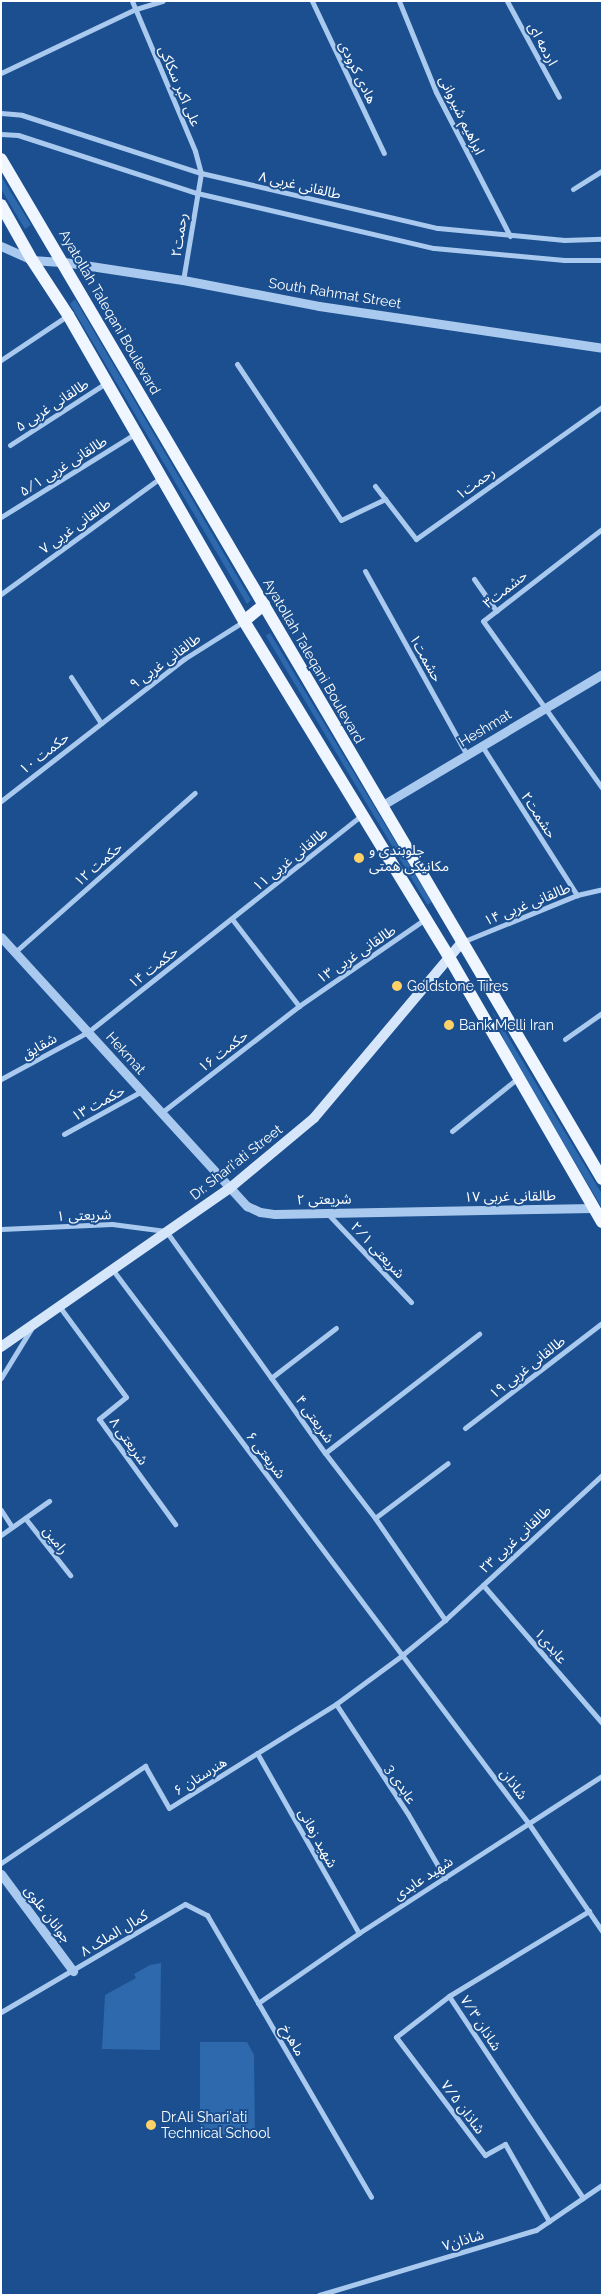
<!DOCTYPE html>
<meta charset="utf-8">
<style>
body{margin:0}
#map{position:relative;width:603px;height:2296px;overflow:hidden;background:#1b4f8f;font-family:Raleway,"Noto Sans Arabic",sans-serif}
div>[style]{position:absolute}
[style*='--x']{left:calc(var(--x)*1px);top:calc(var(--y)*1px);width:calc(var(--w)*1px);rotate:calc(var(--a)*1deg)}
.green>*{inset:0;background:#2e69ad;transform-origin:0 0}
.minor>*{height:5px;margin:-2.5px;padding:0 2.5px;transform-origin:2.5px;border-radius:2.5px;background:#a9c9ee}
.tertiary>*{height:9px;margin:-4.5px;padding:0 4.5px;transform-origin:4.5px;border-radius:4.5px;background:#a9c9ee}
.secondary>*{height:10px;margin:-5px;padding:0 5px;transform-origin:5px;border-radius:5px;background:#d6e6fa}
.primary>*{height:12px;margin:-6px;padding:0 6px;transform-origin:6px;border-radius:6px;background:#f0f6ff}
.dots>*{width:14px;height:14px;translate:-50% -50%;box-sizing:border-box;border:2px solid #1b4f8f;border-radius:50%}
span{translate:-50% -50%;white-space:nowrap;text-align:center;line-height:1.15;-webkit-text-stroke:4px #1b4f8f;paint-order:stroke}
.street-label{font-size:14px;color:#fff}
.poi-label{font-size:14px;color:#fff}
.left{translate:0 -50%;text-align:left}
.frame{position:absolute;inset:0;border:2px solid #fff;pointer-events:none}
</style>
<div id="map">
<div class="green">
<div style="clip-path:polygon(1px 176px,31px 225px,25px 229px,1px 189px)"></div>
<div style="clip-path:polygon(75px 299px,251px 600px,247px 604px,70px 304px)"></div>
<div style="left:270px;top:633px;width:314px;height:5px;rotate:59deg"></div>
<div style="clip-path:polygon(492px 1010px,602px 1194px,602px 1208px,507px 1047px)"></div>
<div style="clip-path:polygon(161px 1963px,160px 2050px,102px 2049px,105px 1995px,136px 1978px,134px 1974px,150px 1965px)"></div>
<div style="clip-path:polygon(200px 2042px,247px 2042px,254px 2055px,255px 2138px,200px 2138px)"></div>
</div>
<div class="minor">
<div style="--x:132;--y:1;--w:163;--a:67.2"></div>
<div style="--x:195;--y:151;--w:23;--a:75"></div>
<div style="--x:201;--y:173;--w:109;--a:99.5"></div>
<div style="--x:312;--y:1;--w:168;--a:64.7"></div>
<div style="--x:399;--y:1;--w:98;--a:67.9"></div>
<div style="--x:436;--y:92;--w:162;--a:62.8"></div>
<div style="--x:507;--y:1;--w:109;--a:61.6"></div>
<div style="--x:1;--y:73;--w:149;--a:-25.4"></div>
<div style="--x:136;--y:9;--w:28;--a:-17"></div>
<div style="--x:1;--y:113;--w:21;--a:5"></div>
<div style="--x:22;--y:115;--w:188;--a:18"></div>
<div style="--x:201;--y:173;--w:243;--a:13.1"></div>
<div style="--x:438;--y:228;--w:127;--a:5.4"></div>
<div style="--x:564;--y:240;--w:38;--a:-2"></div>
<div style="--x:1;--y:134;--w:17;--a:3"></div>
<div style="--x:18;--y:135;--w:188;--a:18"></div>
<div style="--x:197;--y:193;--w:243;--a:13.1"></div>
<div style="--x:434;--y:248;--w:131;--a:5.3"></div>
<div style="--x:564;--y:260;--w:38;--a:0"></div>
<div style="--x:573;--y:189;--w:34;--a:-32"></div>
<div style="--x:1;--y:360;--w:79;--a:-33.7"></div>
<div style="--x:237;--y:364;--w:187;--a:56.3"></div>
<div style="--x:341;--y:520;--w:49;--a:-25.5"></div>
<div style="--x:10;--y:445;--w:114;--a:-32.9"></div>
<div style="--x:375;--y:486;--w:67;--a:52.3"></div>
<div style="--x:416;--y:539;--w:228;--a:-35.4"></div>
<div style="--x:1;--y:517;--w:158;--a:-31.8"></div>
<div style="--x:602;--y:529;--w:150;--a:142.3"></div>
<div style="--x:483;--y:621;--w:205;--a:54.5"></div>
<div style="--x:365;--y:571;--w:210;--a:61"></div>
<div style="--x:474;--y:579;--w:39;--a:55"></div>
<div style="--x:1;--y:594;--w:197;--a:-36.1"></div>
<div style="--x:71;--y:677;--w:55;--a:56.9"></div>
<div style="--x:482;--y:746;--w:177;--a:57.5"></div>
<div style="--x:1;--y:801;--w:232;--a:-37.8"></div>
<div style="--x:184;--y:659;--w:71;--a:-32.3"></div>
<div style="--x:232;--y:919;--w:110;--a:52.4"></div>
<div style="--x:462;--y:942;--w:124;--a:-22.2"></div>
<div style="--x:577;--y:895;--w:26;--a:-13"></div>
<div style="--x:15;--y:952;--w:240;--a:-41.5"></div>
<div style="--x:565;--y:1039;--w:45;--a:-35.1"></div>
<div style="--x:1;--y:1079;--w:99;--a:-28.4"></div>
<div style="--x:88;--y:1032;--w:348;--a:-38.4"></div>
<div style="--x:161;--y:1113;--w:175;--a:-37.8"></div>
<div style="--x:299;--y:1006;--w:153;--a:-34.6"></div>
<div style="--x:452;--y:1131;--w:85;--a:-38.8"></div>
<div style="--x:64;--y:1134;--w:89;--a:-28.9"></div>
<div style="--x:328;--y:1214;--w:121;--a:46.7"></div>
<div style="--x:1;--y:1229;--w:111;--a:-2.6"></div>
<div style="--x:112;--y:1224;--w:54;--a:7.4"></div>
<div style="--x:166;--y:1231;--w:273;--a:54.4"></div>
<div style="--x:325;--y:1453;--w:82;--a:52.4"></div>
<div style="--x:375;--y:1518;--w:124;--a:55.5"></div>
<div style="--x:112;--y:1269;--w:694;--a:53.08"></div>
<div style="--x:529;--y:1824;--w:130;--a:55.7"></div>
<div style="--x:59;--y:1306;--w:113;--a:53.6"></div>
<div style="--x:126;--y:1397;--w:35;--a:141"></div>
<div style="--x:99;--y:1419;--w:130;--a:54.1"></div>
<div style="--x:1;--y:1378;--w:57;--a:-58.5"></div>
<div style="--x:271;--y:1378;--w:82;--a:-37.6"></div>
<div style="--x:465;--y:1428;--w:173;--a:-37.5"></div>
<div style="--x:325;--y:1453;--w:195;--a:-37.7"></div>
<div style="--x:1;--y:1510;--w:20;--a:57"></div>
<div style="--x:25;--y:1518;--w:73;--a:51.7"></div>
<div style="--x:375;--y:1518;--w:91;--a:-37"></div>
<div style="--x:1;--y:1535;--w:59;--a:-35.3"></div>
<div style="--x:483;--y:1585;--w:182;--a:49.2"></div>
<div style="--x:336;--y:1704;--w:131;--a:56.8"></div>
<div style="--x:408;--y:1814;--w:74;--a:60"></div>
<div style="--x:257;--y:1753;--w:207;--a:60.5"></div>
<div style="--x:1;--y:1863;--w:174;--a:-34"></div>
<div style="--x:145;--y:1766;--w:48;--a:60.3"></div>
<div style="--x:169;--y:1808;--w:197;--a:-31.9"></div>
<div style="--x:336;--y:1704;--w:81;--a:-36.4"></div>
<div style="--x:401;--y:1656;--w:57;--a:-39.3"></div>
<div style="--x:445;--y:1620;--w:214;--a:-42.7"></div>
<div style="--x:449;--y:1996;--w:67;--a:142.3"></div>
<div style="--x:396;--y:2037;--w:148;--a:53"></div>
<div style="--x:485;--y:2155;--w:23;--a:-29"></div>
<div style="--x:505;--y:2144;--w:89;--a:60.3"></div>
<div style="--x:258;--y:2003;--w:123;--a:-34.7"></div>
<div style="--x:359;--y:1933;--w:289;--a:-32.9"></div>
<div style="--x:1;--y:2012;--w:213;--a:-30.4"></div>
<div style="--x:185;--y:1904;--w:25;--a:27"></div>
<div style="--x:207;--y:1915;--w:326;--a:59.8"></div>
<div style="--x:583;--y:2198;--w:242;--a:-123.6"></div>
<div style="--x:449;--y:1996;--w:164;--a:-31.3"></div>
<div style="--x:319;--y:2295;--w:227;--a:-16.7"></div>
<div style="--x:536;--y:2230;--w:80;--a:-34.3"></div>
</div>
<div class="tertiary">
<div style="--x:1;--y:246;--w:34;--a:24"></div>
<div style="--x:32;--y:260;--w:32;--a:4"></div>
<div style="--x:64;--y:262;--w:120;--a:8.6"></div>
<div style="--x:183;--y:280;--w:138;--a:10.8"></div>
<div style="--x:319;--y:306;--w:286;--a:8.4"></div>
<div style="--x:381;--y:806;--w:257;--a:-30.8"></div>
<div style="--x:1;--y:937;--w:365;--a:47.6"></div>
<div style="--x:247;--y:1206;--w:14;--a:25"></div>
<div style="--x:260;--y:1212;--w:15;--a:8"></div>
<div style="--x:275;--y:1214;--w:318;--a:-1.1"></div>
<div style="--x:1;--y:1874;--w:121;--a:53.4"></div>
</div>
<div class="secondary">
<div style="--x:1;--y:1347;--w:279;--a:-34.8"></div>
<div style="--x:230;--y:1188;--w:109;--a:-39.8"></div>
<div style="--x:314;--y:1118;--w:230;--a:-49.9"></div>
</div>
<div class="primary">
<div style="--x:1;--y:159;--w:1184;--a:59.49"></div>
<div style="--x:1;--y:205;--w:63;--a:60.6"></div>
<div style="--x:32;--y:260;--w:66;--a:56.8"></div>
<div style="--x:68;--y:315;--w:353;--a:60.1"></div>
<div style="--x:244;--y:621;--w:394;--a:58.6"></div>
<div style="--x:449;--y:957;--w:306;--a:60"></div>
<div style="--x:244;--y:621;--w:26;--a:-39"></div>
</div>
<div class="dots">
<div style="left:359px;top:858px;background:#ffd166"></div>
<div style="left:397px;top:986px;background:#ffd166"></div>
<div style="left:449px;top:1025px;background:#ffd166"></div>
<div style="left:151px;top:2125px;background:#ffd166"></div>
</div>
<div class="street-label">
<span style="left:543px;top:44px;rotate:62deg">اردمه ای</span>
<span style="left:358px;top:72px;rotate:64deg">هادی کرودی</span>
<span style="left:180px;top:86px;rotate:67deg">علی اکبر سکاکی</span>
<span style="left:462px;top:115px;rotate:64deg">ابراهیم شیروانی</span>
<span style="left:300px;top:185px;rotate:13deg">طالقانی غربی ۸</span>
<span style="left:179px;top:235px;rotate:-81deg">رحمت۲</span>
<span style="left:335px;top:293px;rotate:9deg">South Rahmat Street</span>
<span style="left:110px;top:312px;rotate:60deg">Ayatollah Taleqani Boulevard</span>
<span style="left:52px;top:405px;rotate:-33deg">طالقانی غربی ۵</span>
<span style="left:63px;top:466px;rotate:-32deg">طالقانی غربی ۵/۱</span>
<span style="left:475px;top:483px;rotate:-36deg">رحمت۱</span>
<span style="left:75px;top:526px;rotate:-36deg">طالقانی غربی ۷</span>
<span style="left:505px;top:589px;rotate:-38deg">حشمت۳</span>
<span style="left:426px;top:658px;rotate:61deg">حشمت۱</span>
<span style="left:165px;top:661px;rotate:-36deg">طالقانی غربی ۹</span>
<span style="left:314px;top:661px;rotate:60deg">Ayatollah Taleqani Boulevard</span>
<span style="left:485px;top:728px;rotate:-31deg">Heshmat</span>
<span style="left:44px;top:753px;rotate:-38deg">حکمت ۱۰</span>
<span style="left:539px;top:815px;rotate:57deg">حشمت۲</span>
<span style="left:290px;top:859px;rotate:-39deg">طالقانی غربی ۱۱</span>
<span style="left:98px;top:864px;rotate:-41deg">حکمت ۱۲</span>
<span style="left:527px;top:904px;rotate:-22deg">طالقانی غربی ۱۴</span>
<span style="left:356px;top:954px;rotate:-34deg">طالقانی غربی ۱۳</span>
<span style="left:153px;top:967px;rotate:-38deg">حکمت ۱۴</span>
<span style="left:39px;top:1046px;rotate:-29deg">شقایق</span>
<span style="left:223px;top:1051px;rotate:-38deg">حکمت ۱۶</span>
<span style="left:126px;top:1053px;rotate:48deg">Hekmat</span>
<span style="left:98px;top:1103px;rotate:-29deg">حکمت ۱۳</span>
<span style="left:236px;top:1162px;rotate:-38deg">Dr. Shari'ati Street</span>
<span style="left:510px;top:1196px;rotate:-1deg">طالقانی غربی ۱۷</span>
<span style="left:324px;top:1199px;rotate:-1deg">شریعتی ۲</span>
<span style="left:84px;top:1215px;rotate:-2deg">شریعتی ۱</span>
<span style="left:378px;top:1250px;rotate:47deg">شریعتی ۲/۱</span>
<span style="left:527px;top:1367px;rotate:-38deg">طالقانی غربی ۱۹</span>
<span style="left:315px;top:1419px;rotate:54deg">شریعتی ۴</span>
<span style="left:129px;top:1441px;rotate:54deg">شریعتی ۸</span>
<span style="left:266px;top:1455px;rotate:53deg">شریعتی ۶</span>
<span style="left:515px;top:1539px;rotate:-43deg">طالقانی غربی ۲۳</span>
<span style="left:56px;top:1540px;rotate:52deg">رامین</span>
<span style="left:551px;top:1646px;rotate:49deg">عابدی۱</span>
<span style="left:200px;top:1776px;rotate:-32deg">هنرستان ۶</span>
<span style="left:401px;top:1784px;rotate:57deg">عابدی 3</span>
<span style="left:514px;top:1784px;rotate:53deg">شاذان</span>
<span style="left:318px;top:1838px;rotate:61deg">شهید زهانی</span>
<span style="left:423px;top:1878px;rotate:-33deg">شهید عابدی</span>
<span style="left:48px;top:1914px;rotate:53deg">جوانان علوی</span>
<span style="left:114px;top:1933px;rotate:-31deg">کمال الملک ۸</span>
<span style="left:481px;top:2023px;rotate:57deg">شاذان ۷/۳</span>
<span style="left:293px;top:2040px;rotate:60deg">ماهرخ</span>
<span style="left:463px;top:2107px;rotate:53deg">شاذان ۷/۵</span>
<span style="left:463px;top:2240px;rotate:-17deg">شاذان۷</span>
</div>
<div class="poi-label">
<span class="left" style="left:369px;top:858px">جلوبندی و<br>مکانیکی همتی</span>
<span class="left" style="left:407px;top:986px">Goldstone Tires</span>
<span class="left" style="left:459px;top:1025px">Bank Melli Iran</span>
<span class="left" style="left:161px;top:2125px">Dr.Ali Shari'ati<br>Technical School</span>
</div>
<div class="frame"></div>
</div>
